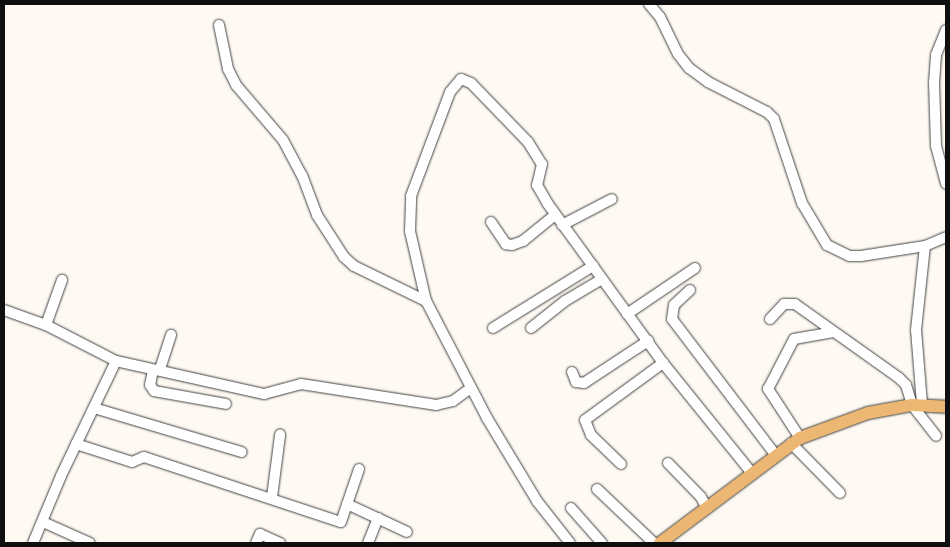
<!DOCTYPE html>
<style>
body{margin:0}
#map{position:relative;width:950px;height:547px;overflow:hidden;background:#fef9f2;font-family:"Crimson Pro",serif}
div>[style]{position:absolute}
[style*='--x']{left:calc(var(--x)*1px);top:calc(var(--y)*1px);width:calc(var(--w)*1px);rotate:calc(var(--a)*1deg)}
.roads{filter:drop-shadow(0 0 1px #424242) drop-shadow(0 0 1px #424242)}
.minor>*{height:10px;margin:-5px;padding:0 5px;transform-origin:5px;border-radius:5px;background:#fff}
.major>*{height:12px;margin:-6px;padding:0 6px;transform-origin:6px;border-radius:6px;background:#ecb773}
span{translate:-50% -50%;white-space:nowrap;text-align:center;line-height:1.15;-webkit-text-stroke:5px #fff;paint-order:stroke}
.frame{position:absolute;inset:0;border:5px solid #0f0f0f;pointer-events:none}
</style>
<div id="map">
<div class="roads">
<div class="minor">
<div style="--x:649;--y:4;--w:17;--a:50"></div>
<div style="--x:660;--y:17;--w:41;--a:64.1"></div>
<div style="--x:678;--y:54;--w:18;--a:52"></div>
<div style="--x:689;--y:68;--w:24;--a:36"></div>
<div style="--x:708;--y:82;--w:66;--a:27"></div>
<div style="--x:767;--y:112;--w:10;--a:45"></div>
<div style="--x:774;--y:119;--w:89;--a:71.6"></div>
<div style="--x:802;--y:203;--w:49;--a:59.2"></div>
<div style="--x:827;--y:245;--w:25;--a:26"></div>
<div style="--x:850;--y:256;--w:11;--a:0"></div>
<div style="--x:861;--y:256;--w:65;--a:-8.9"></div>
<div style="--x:925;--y:246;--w:23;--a:-23"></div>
<div style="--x:219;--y:25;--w:45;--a:78.4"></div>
<div style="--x:228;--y:69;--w:18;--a:63"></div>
<div style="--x:236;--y:85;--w:72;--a:49.5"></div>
<div style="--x:283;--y:140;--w:40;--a:62"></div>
<div style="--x:302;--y:175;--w:43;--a:69.4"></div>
<div style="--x:317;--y:215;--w:50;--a:57.3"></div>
<div style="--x:344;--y:257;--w:13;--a:42"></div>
<div style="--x:354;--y:266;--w:80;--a:25.9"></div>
<div style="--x:946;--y:30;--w:27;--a:112"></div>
<div style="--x:936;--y:55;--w:27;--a:94"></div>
<div style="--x:934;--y:82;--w:64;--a:88.2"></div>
<div style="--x:936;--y:146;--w:39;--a:75"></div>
<div style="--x:491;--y:222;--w:27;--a:56"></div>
<div style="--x:506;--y:244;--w:6;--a:9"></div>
<div style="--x:512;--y:245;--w:12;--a:-20"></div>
<div style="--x:523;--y:241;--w:41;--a:-39.1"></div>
<div style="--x:562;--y:225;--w:56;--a:-27.5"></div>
<div style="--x:690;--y:290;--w:22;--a:137"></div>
<div style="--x:674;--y:305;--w:14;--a:98"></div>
<div style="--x:672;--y:319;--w:170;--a:52.7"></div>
<div style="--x:4;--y:310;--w:45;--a:19.7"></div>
<div style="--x:46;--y:325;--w:79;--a:27.2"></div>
<div style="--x:116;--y:361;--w:127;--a:115.6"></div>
<div style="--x:61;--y:476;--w:73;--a:112.7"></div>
<div style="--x:627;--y:314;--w:82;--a:-34.1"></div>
<div style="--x:770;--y:319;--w:21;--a:-47"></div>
<div style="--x:784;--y:304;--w:11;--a:0"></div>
<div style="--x:795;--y:304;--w:128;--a:35.4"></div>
<div style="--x:899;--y:378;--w:10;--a:45"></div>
<div style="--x:906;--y:385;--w:21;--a:73"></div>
<div style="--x:912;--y:405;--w:39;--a:52"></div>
<div style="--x:46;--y:325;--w:48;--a:-70.4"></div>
<div style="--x:493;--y:328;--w:118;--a:-31.8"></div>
<div style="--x:531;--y:328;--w:43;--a:-38.5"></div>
<div style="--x:565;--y:301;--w:43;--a:-30.7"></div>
<div style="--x:116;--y:361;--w:152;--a:12.6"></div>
<div style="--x:264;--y:394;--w:38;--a:-15"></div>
<div style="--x:301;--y:384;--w:137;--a:8.8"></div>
<div style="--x:436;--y:405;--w:17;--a:-13"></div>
<div style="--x:453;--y:401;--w:22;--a:-36"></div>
<div style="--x:160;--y:369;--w:36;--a:-72"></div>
<div style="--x:153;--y:370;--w:15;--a:101"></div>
<div style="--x:150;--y:385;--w:7;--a:56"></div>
<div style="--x:154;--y:391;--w:73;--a:10.2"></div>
<div style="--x:572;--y:372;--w:11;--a:68"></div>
<div style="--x:576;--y:382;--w:8;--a:7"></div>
<div style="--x:584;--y:383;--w:77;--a:-33.3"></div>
<div style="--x:922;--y:404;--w:74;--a:-94.6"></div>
<div style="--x:916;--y:330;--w:84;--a:-83.9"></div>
<div style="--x:94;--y:408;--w:154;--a:16.6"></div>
<div style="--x:800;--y:438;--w:59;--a:-123.1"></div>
<div style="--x:768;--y:389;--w:56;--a:-62.5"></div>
<div style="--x:794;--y:339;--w:40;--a:-10"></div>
<div style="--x:791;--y:443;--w:70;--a:45.6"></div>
<div style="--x:76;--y:444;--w:59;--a:17.8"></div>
<div style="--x:132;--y:462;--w:13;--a:-23"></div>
<div style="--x:144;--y:457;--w:207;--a:18.3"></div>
<div style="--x:341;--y:522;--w:56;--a:-71.2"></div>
<div style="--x:668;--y:463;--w:47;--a:45.9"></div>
<div style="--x:701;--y:497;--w:11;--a:63"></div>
<div style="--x:621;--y:464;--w:42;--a:-136"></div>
<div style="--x:591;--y:435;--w:16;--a:-112"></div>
<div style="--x:585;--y:420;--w:97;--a:-36.2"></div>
<div style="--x:597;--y:489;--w:79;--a:43.5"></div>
<div style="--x:272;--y:497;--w:63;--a:-82.6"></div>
<div style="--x:347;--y:504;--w:66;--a:25"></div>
<div style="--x:571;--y:508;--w:47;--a:48.5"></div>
<div style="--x:43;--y:522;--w:51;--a:24.1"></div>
<div style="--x:256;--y:543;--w:10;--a:-66"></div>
<div style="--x:260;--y:534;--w:22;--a:24"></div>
<div style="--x:368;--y:543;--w:27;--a:-68"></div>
<div style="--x:570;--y:543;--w:53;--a:-128.2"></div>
<div style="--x:537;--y:501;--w:97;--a:-121.1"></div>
<div style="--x:487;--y:418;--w:132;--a:-117.5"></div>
<div style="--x:426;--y:301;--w:72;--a:-102.9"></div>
<div style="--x:410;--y:231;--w:35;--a:-88"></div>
<div style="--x:411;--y:196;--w:111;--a:-69.4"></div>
<div style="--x:450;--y:92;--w:17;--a:-50"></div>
<div style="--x:461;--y:79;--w:11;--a:22"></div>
<div style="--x:471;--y:83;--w:82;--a:46"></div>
<div style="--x:528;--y:142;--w:26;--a:58"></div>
<div style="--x:542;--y:164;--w:22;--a:103"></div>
<div style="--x:537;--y:185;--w:22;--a:60"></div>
<div style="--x:548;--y:204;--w:196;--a:54.1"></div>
<div style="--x:663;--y:363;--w:140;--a:51.1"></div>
</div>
<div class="major">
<div style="--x:660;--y:543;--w:175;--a:-36.9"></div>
<div style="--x:800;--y:438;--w:72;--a:-20.2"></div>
<div style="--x:868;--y:413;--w:45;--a:-10.3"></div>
<div style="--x:912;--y:405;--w:34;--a:3"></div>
</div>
</div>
<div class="frame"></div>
</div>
